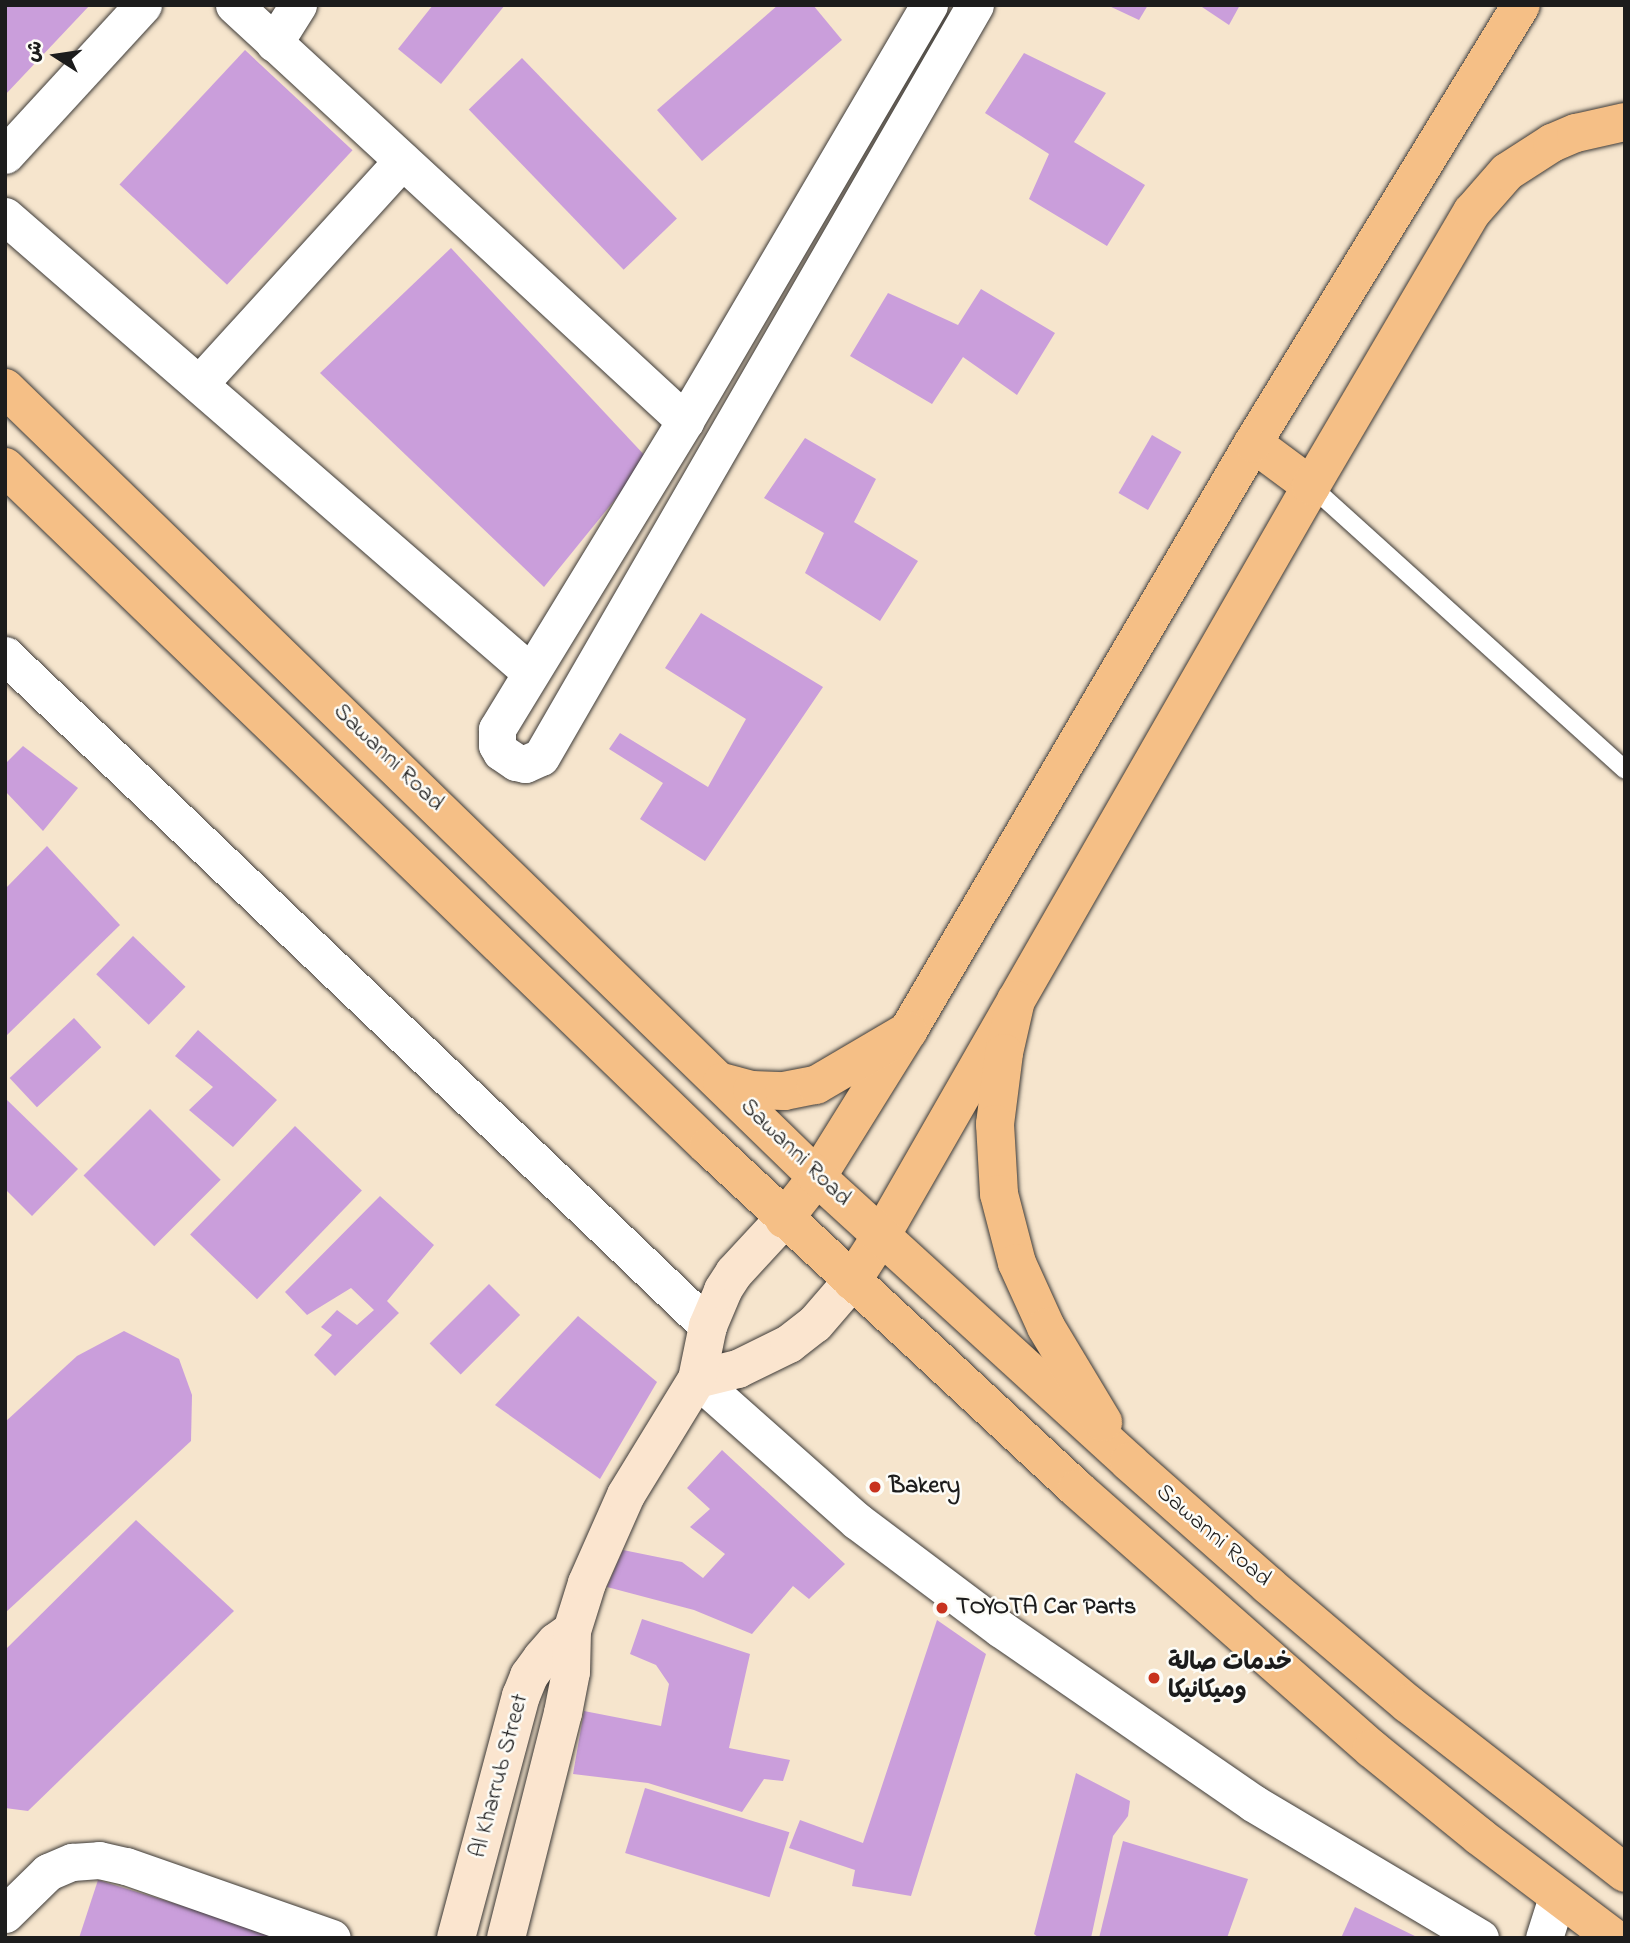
<!DOCTYPE html>
<meta charset="utf-8">
<style>
body{margin:0}
#map{position:relative;width:1630px;height:1943px;overflow:hidden;background:#f6e5cd;font-family:"Indie Flower","Playpen Sans Arabic",sans-serif}
div>[style]{position:absolute}
[style*='--x']{left:calc(var(--x)*1px);top:calc(var(--y)*1px);width:calc(var(--w)*1px);rotate:calc(var(--a)*1deg)}
.building>*{inset:0;background:#ca9edb;transform-origin:0 0}
.roads{filter:drop-shadow(0 0 2px #3d3a37) drop-shadow(0 0 2px #3d3a37)}
.service>*{height:18px;margin:-9px;padding:0 9px;transform-origin:9px;border-radius:9px;background:#fff}
.minor>*{height:37px;margin:-18.5px;padding:0 18.5px;transform-origin:18.5px;border-radius:18.5px;background:#fff}
.secondary>*{height:38px;margin:-19px;padding:0 19px;transform-origin:19px;border-radius:19px;background:#fbe5cf}
.primary>*{height:38px;margin:-19px;padding:0 19px;transform-origin:19px;border-radius:19px;background:#f5bf86}
.trunk>*{height:38px;margin:-19px;padding:0 19px;transform-origin:19px;border-radius:19px;background:#f5bf86}
.dots>*{width:19px;height:19px;translate:-50% -50%;box-sizing:border-box;border:4px solid #fdfcf7;border-radius:50%}
span{translate:-50% -50%;white-space:nowrap;text-align:center;line-height:1.15;-webkit-text-stroke:5px #fdfcf7;paint-order:stroke}
.street-label{font-size:24px;color:#1c1c1c}
.poi-label{font-size:24px;color:#1c1c1c;font-weight:700}
.left{translate:0 -50%;text-align:left}
.frame{position:absolute;inset:0;border:7px solid #1c1c1c;pointer-events:none}
.north{position:absolute;left:21px;top:21px;width:70px;height:70px;-webkit-text-stroke:5px #fdfcf7;paint-order:stroke;rotate:282deg;font-size:19px;font-weight:700;line-height:28px;text-align:center;color:#1c1c1c}
.north::after{content:'';display:block;margin:auto;width:24px;height:32px;background:#1c1c1c;clip-path:polygon(50% 0,100% 100%,50% 72%,0 100%)}
</style>
<div id="map">
<div class="building">
<div style="clip-path:polygon(5px 5px,90px 5px,5px 95px)"></div>
<div style="clip-path:polygon(433px 5px,505px 5px,441px 84px,398px 49px)"></div>
<div style="clip-path:polygon(778px 5px,813px 5px,842px 40px,702px 161px,657px 110px)"></div>
<div style="clip-path:polygon(1107px 5px,1148px 5px,1139px 20px)"></div>
<div style="clip-path:polygon(1199px 5px,1240px 5px,1229px 25px)"></div>
<div style="left:245px;top:50px;width:147px;height:184px;rotate:43deg"></div>
<div style="clip-path:polygon(1024px 53px,1106px 93px,1074px 142px,1145px 185px,1107px 246px,1029px 199px,1049px 154px,985px 113px)"></div>
<div style="left:522px;top:58px;width:223px;height:74px;rotate:46deg"></div>
<div style="clip-path:polygon(451px 248px,648px 459px,544px 587px,320px 373px)"></div>
<div style="clip-path:polygon(981px 289px,1055px 333px,1017px 395px,963px 357px,932px 404px,850px 356px,888px 293px,958px 325px)"></div>
<div style="left:1152px;top:435px;width:34px;height:67px;rotate:30deg"></div>
<div style="clip-path:polygon(805px 438px,876px 479px,854px 522px,918px 561px,880px 621px,805px 573px,824px 533px,764px 498px)"></div>
<div style="clip-path:polygon(701px 613px,823px 687px,705px 861px,640px 819px,663px 783px,609px 749px,620px 733px,708px 787px,746px 719px,665px 668px)"></div>
<div style="clip-path:polygon(23px 746px,78px 788px,43px 831px,5px 791px,5px 764px)"></div>
<div style="clip-path:polygon(47px 846px,120px 925px,5px 1037px,5px 889px)"></div>
<div style="left:133px;top:936px;width:73px;height:53px;rotate:44deg"></div>
<div style="left:74px;top:1018px;width:40px;height:88px;rotate:47deg"></div>
<div style="clip-path:polygon(198px 1030px,277px 1100px,233px 1147px,189px 1110px,213px 1087px,175px 1056px)"></div>
<div style="clip-path:polygon(5px 1098px,78px 1169px,32px 1216px,5px 1189px)"></div>
<div style="left:150px;top:1109px;width:100px;height:94px;rotate:45deg"></div>
<div style="left:295px;top:1126px;width:93px;height:151px;rotate:44deg"></div>
<div style="clip-path:polygon(380px 1196px,434px 1245px,387px 1301px,399px 1313px,335px 1376px,314px 1355px,332px 1335px,321px 1327px,337px 1310px,357px 1325px,374px 1310px,351px 1288px,307px 1315px,285px 1292px)"></div>
<div style="left:489px;top:1284px;width:44px;height:84px;rotate:45deg"></div>
<div style="clip-path:polygon(578px 1316px,657px 1382px,600px 1479px,495px 1405px)"></div>
<div style="clip-path:polygon(124px 1331px,179px 1359px,192px 1395px,191px 1441px,5px 1613px,5px 1422px,77px 1356px)"></div>
<div style="clip-path:polygon(722px 1450px,845px 1564px,809px 1599px,793px 1586px,752px 1634px,694px 1610px,607px 1587px,623px 1550px,682px 1562px,703px 1578px,725px 1554px,690px 1527px,710px 1509px,687px 1488px)"></div>
<div style="clip-path:polygon(136px 1520px,234px 1611px,28px 1811px,5px 1808px,5px 1650px)"></div>
<div style="clip-path:polygon(642px 1619px,750px 1654px,729px 1748px,790px 1760px,783px 1781px,764px 1779px,742px 1812px,648px 1783px,573px 1774px,584px 1711px,661px 1726px,669px 1684px,656px 1665px,630px 1654px)"></div>
<div style="clip-path:polygon(937px 1620px,986px 1654px,911px 1896px,852px 1886px,855px 1870px,789px 1848px,800px 1820px,863px 1843px)"></div>
<div style="clip-path:polygon(1076px 1773px,1130px 1801px,1128px 1816px,1113px 1836px,1091px 1938px,1039px 1938px,1034px 1934px)"></div>
<div style="left:645px;top:1788px;width:151px;height:68px;rotate:17deg"></div>
<div style="clip-path:polygon(1123px 1841px,1248px 1879px,1227px 1938px,1099px 1938px)"></div>
<div style="clip-path:polygon(98px 1880px,284px 1937px,284px 1938px,79px 1938px)"></div>
<div style="clip-path:polygon(1355px 1907px,1419px 1938px,1341px 1938px)"></div>
</div>
<div class="roads">
<div class="service">
<div style="--x:1311;--y:486;--w:423;--a:42.1"></div>
</div>
<div class="minor">
<div style="--x:234;--y:5;--w:614;--a:42.69"></div>
<div style="--x:929;--y:5;--w:482;--a:120.4"></div>
<div style="--x:685;--y:421;--w:361;--a:121.4"></div>
<div style="--x:497;--y:729;--w:16;--a:90"></div>
<div style="--x:497;--y:745;--w:8;--a:60"></div>
<div style="--x:501;--y:752;--w:18;--a:34"></div>
<div style="--x:516;--y:762;--w:9;--a:13"></div>
<div style="--x:525;--y:764;--w:17;--a:-24"></div>
<div style="--x:541;--y:757;--w:868;--a:-60.01"></div>
<div style="--x:274;--y:43;--w:45;--a:-57.7"></div>
<div style="--x:5;--y:155;--w:204;--a:-47.4"></div>
<div style="--x:5;--y:216;--w:694;--a:40.97"></div>
<div style="--x:199;--y:384;--w:302;--a:-47.7"></div>
<div style="--x:5;--y:655;--w:972;--a:43.67"></div>
<div style="--x:697;--y:1379;--w:214;--a:41.6"></div>
<div style="--x:857;--y:1521;--w:180;--a:36.9"></div>
<div style="--x:1001;--y:1629;--w:306;--a:34.6"></div>
<div style="--x:1253;--y:1803;--w:264;--a:30.7"></div>
<div style="--x:5;--y:1914;--w:60;--a:-44.3"></div>
<div style="--x:48;--y:1872;--w:26;--a:-23"></div>
<div style="--x:72;--y:1862;--w:27;--a:-4"></div>
<div style="--x:99;--y:1860;--w:28;--a:13"></div>
<div style="--x:126;--y:1866;--w:218;--a:19.3"></div>
<div style="--x:1544;--y:1938;--w:43;--a:-72.4"></div>
</div>
<div class="secondary">
<div style="--x:697;--y:1379;--w:42;--a:-13.7"></div>
<div style="--x:738;--y:1369;--w:57;--a:-26.1"></div>
<div style="--x:789;--y:1344;--w:33;--a:-38"></div>
<div style="--x:815;--y:1324;--w:57;--a:-49.3"></div>
<div style="--x:456;--y:1938;--w:251;--a:-75"></div>
<div style="--x:521;--y:1696;--w:22;--a:-68"></div>
<div style="--x:529;--y:1676;--w:22;--a:-54"></div>
<div style="--x:542;--y:1658;--w:21;--a:-49"></div>
<div style="--x:556;--y:1642;--w:19;--a:-35"></div>
<div style="--x:506;--y:1938;--w:232;--a:-75.8"></div>
<div style="--x:563;--y:1713;--w:42;--a:-79"></div>
<div style="--x:571;--y:1672;--w:41;--a:-88.6"></div>
<div style="--x:572;--y:1631;--w:50;--a:-72.6"></div>
<div style="--x:587;--y:1583;--w:96;--a:-66.1"></div>
<div style="--x:626;--y:1495;--w:136;--a:-58.5"></div>
<div style="--x:697;--y:1379;--w:54;--a:-78.3"></div>
<div style="--x:708;--y:1326;--w:39;--a:-67"></div>
<div style="--x:723;--y:1290;--w:20;--a:-57"></div>
<div style="--x:734;--y:1273;--w:74;--a:-47.2"></div>
</div>
<div class="primary">
<div style="--x:1253;--y:443;--w:72;--a:36.6"></div>
<div style="--x:784;--y:1219;--w:53;--a:-51.8"></div>
<div style="--x:817;--y:1177;--w:172;--a:-58.1"></div>
<div style="--x:908;--y:1031;--w:682;--a:-59.6"></div>
<div style="--x:1253;--y:443;--w:513;--a:-58.54"></div>
<div style="--x:852;--y:1281;--w:54;--a:-57.2"></div>
<div style="--x:881;--y:1236;--w:865;--a:-60.17"></div>
<div style="--x:1311;--y:486;--w:318;--a:-59.6"></div>
<div style="--x:1472;--y:212;--w:53;--a:-48.8"></div>
<div style="--x:1507;--y:172;--w:54;--a:-32.8"></div>
<div style="--x:1552;--y:143;--w:26;--a:-23"></div>
<div style="--x:1576;--y:133;--w:50;--a:-12.7"></div>
</div>
<div class="trunk">
<div style="--x:5;--y:388;--w:1132;--a:44.18"></div>
<div style="--x:817;--y:1177;--w:423;--a:42.4"></div>
<div style="--x:1129;--y:1462;--w:186;--a:41.5"></div>
<div style="--x:1268;--y:1585;--w:184;--a:40.4"></div>
<div style="--x:1408;--y:1704;--w:275;--a:37.9"></div>
<div style="--x:5;--y:467;--w:977;--a:44.01"></div>
<div style="--x:708;--y:1146;--w:504;--a:42.91"></div>
<div style="--x:1077;--y:1489;--w:393;--a:41.4"></div>
<div style="--x:1372;--y:1749;--w:138;--a:39.1"></div>
<div style="--x:1479;--y:1836;--w:169;--a:37.1"></div>
<div style="--x:1016;--y:1000;--w:54;--a:102.8"></div>
<div style="--x:1004;--y:1053;--w:72;--a:97.2"></div>
<div style="--x:995;--y:1124;--w:70;--a:86.7"></div>
<div style="--x:999;--y:1194;--w:71;--a:75.4"></div>
<div style="--x:1017;--y:1263;--w:70;--a:65.6"></div>
<div style="--x:1046;--y:1327;--w:111;--a:59"></div>
<div style="--x:722;--y:1082;--w:31;--a:15"></div>
<div style="--x:752;--y:1090;--w:32;--a:2"></div>
<div style="--x:784;--y:1091;--w:33;--a:-11"></div>
<div style="--x:816;--y:1085;--w:107;--a:-30.4"></div>
</div>
</div>
<div class="dots">
<div style="left:875px;top:1487px;background:#c8321e"></div>
<div style="left:942px;top:1608px;background:#c8321e"></div>
<div style="left:1154px;top:1678px;background:#c8321e"></div>
</div>
<div class="street-label">
<span style="left:388px;top:758px;rotate:44deg">Sawanni Road</span>
<span style="left:795px;top:1153px;rotate:44deg">Sawanni Road</span>
<span style="left:1213px;top:1536px;rotate:41deg">Sawanni Road</span>
<span style="left:500px;top:1776px;rotate:-75deg">Al Kharrub Street</span>
</div>
<div class="poi-label">
<span class="left" style="left:889px;top:1487px">Bakery</span>
<span class="left" style="left:956px;top:1608px">TOYOTA Car Parts</span>
<span class="left" style="left:1168px;top:1678px">خدمات صالة<br>وميكانيكا</span>
</div>
<div class="frame"></div>
<div class="north">ش</div>
</div>
